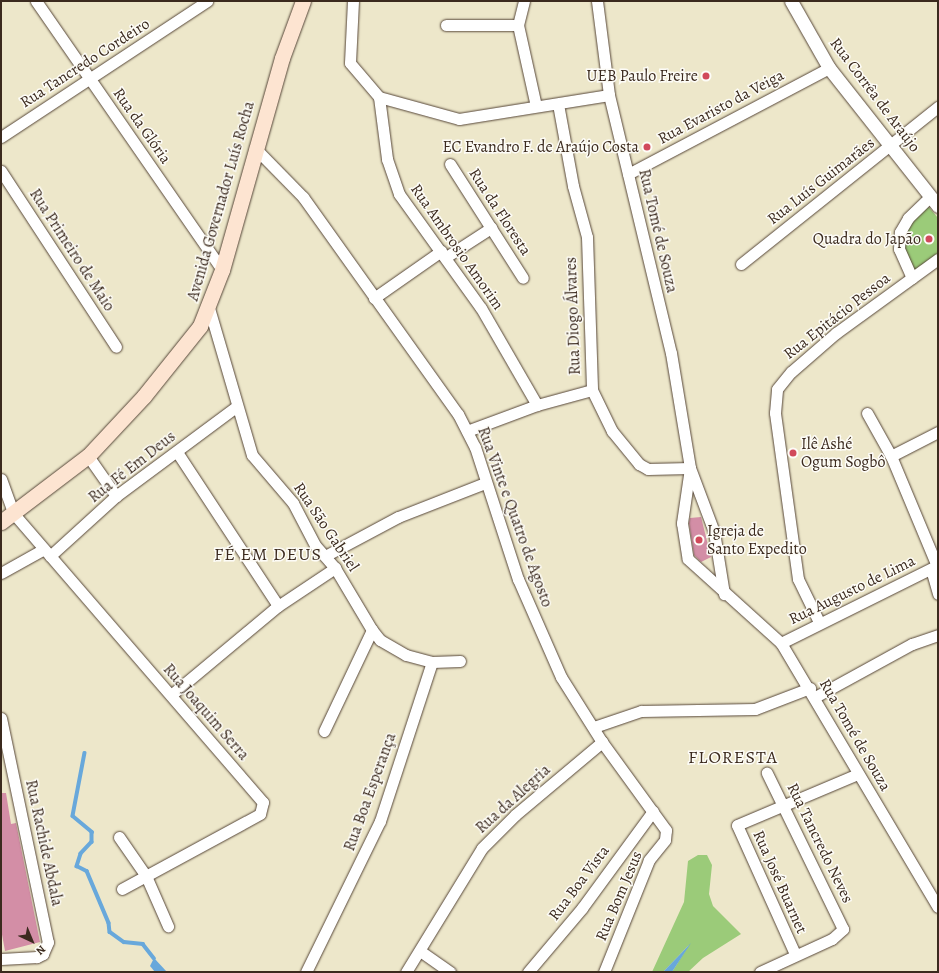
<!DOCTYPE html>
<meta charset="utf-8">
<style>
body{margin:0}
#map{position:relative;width:939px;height:973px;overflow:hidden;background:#ede7ca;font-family:Alegreya,serif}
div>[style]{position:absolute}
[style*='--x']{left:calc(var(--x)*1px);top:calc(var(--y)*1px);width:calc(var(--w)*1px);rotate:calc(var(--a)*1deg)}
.green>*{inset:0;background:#9bcb79}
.water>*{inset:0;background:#68a8db}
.stream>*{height:3.5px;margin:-1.75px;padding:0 1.75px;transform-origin:1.75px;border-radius:1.75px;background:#68a8db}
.building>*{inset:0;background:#d38ea6}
.roads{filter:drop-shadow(0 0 1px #564638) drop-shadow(0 0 1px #564638)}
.minor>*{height:11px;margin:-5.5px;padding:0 5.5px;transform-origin:5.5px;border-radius:5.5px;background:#fff}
.tertiary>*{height:13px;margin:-6.5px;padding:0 6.5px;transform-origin:6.5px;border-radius:6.5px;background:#fff}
.secondary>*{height:15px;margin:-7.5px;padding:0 7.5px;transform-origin:7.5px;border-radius:7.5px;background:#fde4d1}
.dots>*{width:11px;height:11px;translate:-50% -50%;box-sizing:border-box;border:2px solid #fdfcf7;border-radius:50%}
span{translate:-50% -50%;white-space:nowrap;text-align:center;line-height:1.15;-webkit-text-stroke:3px #fdfcf7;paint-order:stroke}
.street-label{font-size:16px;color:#3b2a1e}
.poi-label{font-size:16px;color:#3b2a1e}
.right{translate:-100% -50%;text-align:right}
.left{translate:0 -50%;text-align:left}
.quarter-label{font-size:18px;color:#3b2a1e;letter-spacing:1px}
.frame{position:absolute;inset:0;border:2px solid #3b2a1e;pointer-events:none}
.north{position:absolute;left:12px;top:921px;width:40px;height:40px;-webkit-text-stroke:3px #fdfcf7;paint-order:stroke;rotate:136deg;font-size:11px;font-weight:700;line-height:16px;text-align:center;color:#3b2a1e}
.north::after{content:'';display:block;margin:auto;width:14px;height:18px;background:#3b2a1e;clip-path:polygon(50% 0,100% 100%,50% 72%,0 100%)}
</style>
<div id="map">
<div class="green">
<div style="clip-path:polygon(927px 205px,938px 218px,938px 253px,914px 271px,903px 246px,905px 227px)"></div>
<div style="clip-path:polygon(698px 855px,707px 855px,712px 865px,709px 894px,713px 906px,741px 934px,703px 958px,688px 972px,672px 972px,689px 945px,663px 972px,652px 972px,684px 902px,688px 861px)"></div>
</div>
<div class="water">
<div style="clip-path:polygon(691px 943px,672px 972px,663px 972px)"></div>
<div style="clip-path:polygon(154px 958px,167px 972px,155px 972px,150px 966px)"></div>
</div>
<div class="stream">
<div style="--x:85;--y:753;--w:64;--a:100.8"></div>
<div style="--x:73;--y:816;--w:25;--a:40"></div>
<div style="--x:92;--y:832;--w:10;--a:90"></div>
<div style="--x:92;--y:842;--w:16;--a:133"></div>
<div style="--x:81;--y:854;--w:13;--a:108"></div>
<div style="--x:77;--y:866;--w:11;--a:27"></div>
<div style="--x:87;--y:871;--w:56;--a:67.1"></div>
<div style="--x:109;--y:923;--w:9;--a:84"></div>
<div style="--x:110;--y:932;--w:17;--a:36"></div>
<div style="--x:124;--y:942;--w:19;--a:6"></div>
<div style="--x:143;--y:944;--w:18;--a:52"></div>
</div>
<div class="building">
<div style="clip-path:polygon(701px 517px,711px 557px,701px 562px,694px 555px,689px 523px,690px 518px)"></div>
<div style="clip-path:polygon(1px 793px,6px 793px,11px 824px,16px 823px,40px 942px,5px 951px,1px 929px)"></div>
</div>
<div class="roads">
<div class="minor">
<div style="--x:36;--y:1;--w:327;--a:55.3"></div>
<div style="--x:353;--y:1;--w:62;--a:92.8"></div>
<div style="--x:350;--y:63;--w:45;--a:49.5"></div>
<div style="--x:379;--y:97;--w:83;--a:15.4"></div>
<div style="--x:459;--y:119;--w:152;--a:-9.1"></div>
<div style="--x:524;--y:1;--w:25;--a:104"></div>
<div style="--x:518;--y:25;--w:83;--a:77.5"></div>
<div style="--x:597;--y:1;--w:95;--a:82.7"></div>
<div style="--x:609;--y:95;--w:265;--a:76.5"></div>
<div style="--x:671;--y:353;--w:117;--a:80.6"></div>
<div style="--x:690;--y:468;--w:68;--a:69.4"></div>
<div style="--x:714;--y:532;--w:63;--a:80.8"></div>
<div style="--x:446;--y:25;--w:72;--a:0"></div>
<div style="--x:379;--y:97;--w:63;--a:82.6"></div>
<div style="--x:387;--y:159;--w:37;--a:71"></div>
<div style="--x:399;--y:194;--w:140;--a:54.3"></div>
<div style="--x:481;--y:308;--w:112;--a:60"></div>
<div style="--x:558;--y:104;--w:83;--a:79.6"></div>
<div style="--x:573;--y:186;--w:53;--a:74.6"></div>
<div style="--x:587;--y:237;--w:153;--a:88.1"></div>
<div style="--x:592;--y:390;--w:46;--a:64"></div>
<div style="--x:612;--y:431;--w:43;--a:50.7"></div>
<div style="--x:639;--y:464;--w:10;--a:29"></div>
<div style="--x:648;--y:469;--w:42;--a:-1.4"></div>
<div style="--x:1;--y:137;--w:247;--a:-33.4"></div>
<div style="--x:255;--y:148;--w:69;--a:45.6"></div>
<div style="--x:303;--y:197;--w:267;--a:54.5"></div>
<div style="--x:458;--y:414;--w:37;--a:63"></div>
<div style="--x:475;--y:447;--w:139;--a:72"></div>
<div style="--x:518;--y:579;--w:107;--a:66.3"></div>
<div style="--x:561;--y:677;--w:77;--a:57.8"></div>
<div style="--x:602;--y:742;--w:109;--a:54"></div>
<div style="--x:666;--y:830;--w:10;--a:96"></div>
<div style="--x:665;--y:840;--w:26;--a:129"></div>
<div style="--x:649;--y:860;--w:121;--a:111.9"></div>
<div style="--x:450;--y:164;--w:135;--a:57.4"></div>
<div style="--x:1;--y:171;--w:210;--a:56.8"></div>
<div style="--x:628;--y:174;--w:227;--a:-27.8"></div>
<div style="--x:446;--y:257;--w:54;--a:-32.8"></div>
<div style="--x:741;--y:264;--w:252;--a:-38.6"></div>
<div style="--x:912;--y:278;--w:32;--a:-114"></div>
<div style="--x:899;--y:249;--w:17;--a:-87"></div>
<div style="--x:900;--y:232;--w:16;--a:-60"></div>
<div style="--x:908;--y:218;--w:30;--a:-44"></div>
<div style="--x:374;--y:298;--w:82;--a:-35"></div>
<div style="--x:209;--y:308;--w:153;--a:73.7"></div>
<div style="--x:252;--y:455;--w:63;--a:49.5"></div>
<div style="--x:293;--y:503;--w:47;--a:62.4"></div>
<div style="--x:315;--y:545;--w:30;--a:49"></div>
<div style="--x:335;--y:568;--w:72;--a:59.2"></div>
<div style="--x:372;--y:630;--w:13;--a:51"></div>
<div style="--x:380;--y:640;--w:30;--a:30"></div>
<div style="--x:406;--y:655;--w:27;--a:15"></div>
<div style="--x:432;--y:662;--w:28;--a:-2"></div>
<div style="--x:867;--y:413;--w:49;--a:60.8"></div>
<div style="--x:891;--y:456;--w:119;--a:67.3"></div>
<div style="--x:467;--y:431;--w:75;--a:-20.4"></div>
<div style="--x:537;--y:405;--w:57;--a:-15.3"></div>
<div style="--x:177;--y:452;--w:184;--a:56.7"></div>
<div style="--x:88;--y:456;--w:49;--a:55"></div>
<div style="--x:891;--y:456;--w:53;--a:-27.1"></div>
<div style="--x:690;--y:468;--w:56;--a:98.3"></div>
<div style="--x:682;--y:523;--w:36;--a:81"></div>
<div style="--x:688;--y:559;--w:125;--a:42.1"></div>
<div style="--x:781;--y:643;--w:307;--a:59.3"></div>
<div style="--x:1;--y:479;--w:37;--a:70"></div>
<div style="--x:14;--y:514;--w:381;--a:49.2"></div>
<div style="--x:263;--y:802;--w:12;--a:104"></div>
<div style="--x:260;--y:814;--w:157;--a:151.5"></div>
<div style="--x:50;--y:556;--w:89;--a:-42.3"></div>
<div style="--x:116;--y:496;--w:149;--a:-36.6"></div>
<div style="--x:325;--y:556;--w:83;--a:-28.1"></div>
<div style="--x:398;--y:517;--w:93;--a:-21.3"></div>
<div style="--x:931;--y:569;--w:26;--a:74"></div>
<div style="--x:1;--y:573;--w:49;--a:-29.2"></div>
<div style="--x:819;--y:622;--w:48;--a:-116"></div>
<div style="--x:798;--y:579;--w:168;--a:-97.9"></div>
<div style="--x:775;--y:413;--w:24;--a:-85"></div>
<div style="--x:777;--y:389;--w:22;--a:-51"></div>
<div style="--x:791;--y:372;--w:60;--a:-40.9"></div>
<div style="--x:836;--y:333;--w:126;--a:-36"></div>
<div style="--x:781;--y:643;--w:175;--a:-26.4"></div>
<div style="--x:171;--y:695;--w:139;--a:-39.8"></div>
<div style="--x:278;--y:606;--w:69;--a:-33.7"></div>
<div style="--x:815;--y:697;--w:111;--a:-28.7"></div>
<div style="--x:912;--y:644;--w:28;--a:-19"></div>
<div style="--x:1;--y:718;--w:229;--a:78.2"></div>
<div style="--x:48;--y:942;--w:13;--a:113"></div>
<div style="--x:43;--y:954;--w:7;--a:153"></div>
<div style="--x:37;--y:957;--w:36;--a:177"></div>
<div style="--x:594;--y:727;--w:50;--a:-18.8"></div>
<div style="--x:641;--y:711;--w:114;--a:-1"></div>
<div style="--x:755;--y:709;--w:59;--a:-20.9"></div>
<div style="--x:324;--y:731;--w:112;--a:-64.6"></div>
<div style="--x:119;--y:837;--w:47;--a:55.3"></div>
<div style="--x:146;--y:876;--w:55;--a:66.3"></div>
<div style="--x:420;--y:951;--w:37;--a:35"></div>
<div style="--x:795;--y:954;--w:141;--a:-114.2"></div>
<div style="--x:737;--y:825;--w:131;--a:-22.9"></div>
<div style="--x:306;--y:972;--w:168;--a:-63.9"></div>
<div style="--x:380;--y:821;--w:167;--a:-71.9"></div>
<div style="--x:406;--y:972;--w:145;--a:-58.5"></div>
<div style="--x:482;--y:848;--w:47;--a:-45"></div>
<div style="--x:515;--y:815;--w:114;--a:-40"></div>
<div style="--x:528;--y:972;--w:84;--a:-49.8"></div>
<div style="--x:582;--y:908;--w:120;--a:-53.8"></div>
<div style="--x:760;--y:972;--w:79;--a:-24.6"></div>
<div style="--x:832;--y:939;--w:15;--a:-42"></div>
<div style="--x:843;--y:929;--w:174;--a:-116"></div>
</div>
<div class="tertiary">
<div style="--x:791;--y:1;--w:77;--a:60.4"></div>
<div style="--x:829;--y:68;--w:176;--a:51.7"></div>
</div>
<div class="secondary">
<div style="--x:1;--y:522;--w:109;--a:-37.2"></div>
<div style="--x:88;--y:456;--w:82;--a:-47"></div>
<div style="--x:144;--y:396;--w:90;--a:-51.3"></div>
<div style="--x:200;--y:326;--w:60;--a:-68.6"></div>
<div style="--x:222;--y:270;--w:220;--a:-74.2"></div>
<div style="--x:282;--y:58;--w:61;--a:-69.8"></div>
</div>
</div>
<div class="dots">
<div style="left:706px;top:76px;background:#d1495b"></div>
<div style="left:647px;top:147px;background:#d1495b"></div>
<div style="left:929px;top:239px;background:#d1495b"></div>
<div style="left:793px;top:453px;background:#d1495b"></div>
<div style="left:699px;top:540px;background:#d1495b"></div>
</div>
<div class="street-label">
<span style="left:85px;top:63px;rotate:-33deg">Rua Tancredo Cordeiro</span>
<span style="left:875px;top:95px;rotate:53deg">Rua Corrêa de Araújo</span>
<span style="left:721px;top:107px;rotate:-28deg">Rua Evaristo da Veiga</span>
<span style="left:142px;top:126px;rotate:55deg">Rua da Glória</span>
<span style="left:821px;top:181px;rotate:-38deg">Rua Luís Guimarães</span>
<span style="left:221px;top:201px;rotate:-74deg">Avenida Governador Luís Rocha</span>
<span style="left:500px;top:212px;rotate:57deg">Rua da Floresta</span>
<span style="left:658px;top:231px;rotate:77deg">Rua Tomé de Souza</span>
<span style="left:457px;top:247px;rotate:55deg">Rua Ambrosio Amorim</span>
<span style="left:72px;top:250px;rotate:57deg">Rua Primeiro de Maio</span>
<span style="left:573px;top:316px;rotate:-92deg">Rua Diogo Álvares</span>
<span style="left:837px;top:316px;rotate:-38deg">Rua Epitácio Pessoa</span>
<span style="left:132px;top:467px;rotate:-38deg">Rua Fé Em Deus</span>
<span style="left:515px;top:517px;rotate:70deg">Rua Vinte e Quatro de Agosto</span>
<span style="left:326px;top:527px;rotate:56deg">Rua São Gabriel</span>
<span style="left:852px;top:590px;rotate:-26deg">Rua Augusto de Lima</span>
<span style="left:206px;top:712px;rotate:49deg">Rua Joaquim Serra</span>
<span style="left:855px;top:735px;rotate:60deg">Rua Tomé de Souza</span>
<span style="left:370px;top:792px;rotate:-70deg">Rua Boa Esperança</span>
<span style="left:513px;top:799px;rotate:-42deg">Rua da Alegria</span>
<span style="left:44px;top:843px;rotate:78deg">Rua Rachide Abdala</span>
<span style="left:820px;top:843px;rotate:64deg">Rua Tancredo Neves</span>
<span style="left:780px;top:882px;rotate:66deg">Rua José Buarnet</span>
<span style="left:579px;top:883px;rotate:-53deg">Rua Boa Vista</span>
<span style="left:619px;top:896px;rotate:-67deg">Rua Bom Jesus</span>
</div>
<div class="poi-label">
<span class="right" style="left:698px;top:76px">UEB Paulo Freire</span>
<span class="right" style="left:639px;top:147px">EC Evandro F. de Araújo Costa</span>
<span class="right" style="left:921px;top:239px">Quadra do Japão</span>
<span class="left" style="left:801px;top:453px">Ilê Ashé<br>Ogum Sogbô</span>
<span class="left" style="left:707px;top:540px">Igreja de<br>Santo Expedito</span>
</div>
<div class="quarter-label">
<span style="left:268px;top:554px">FÉ EM DEUS</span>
<span style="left:733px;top:757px">FLORESTA</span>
</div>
<div class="frame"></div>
<div class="north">N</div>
</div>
